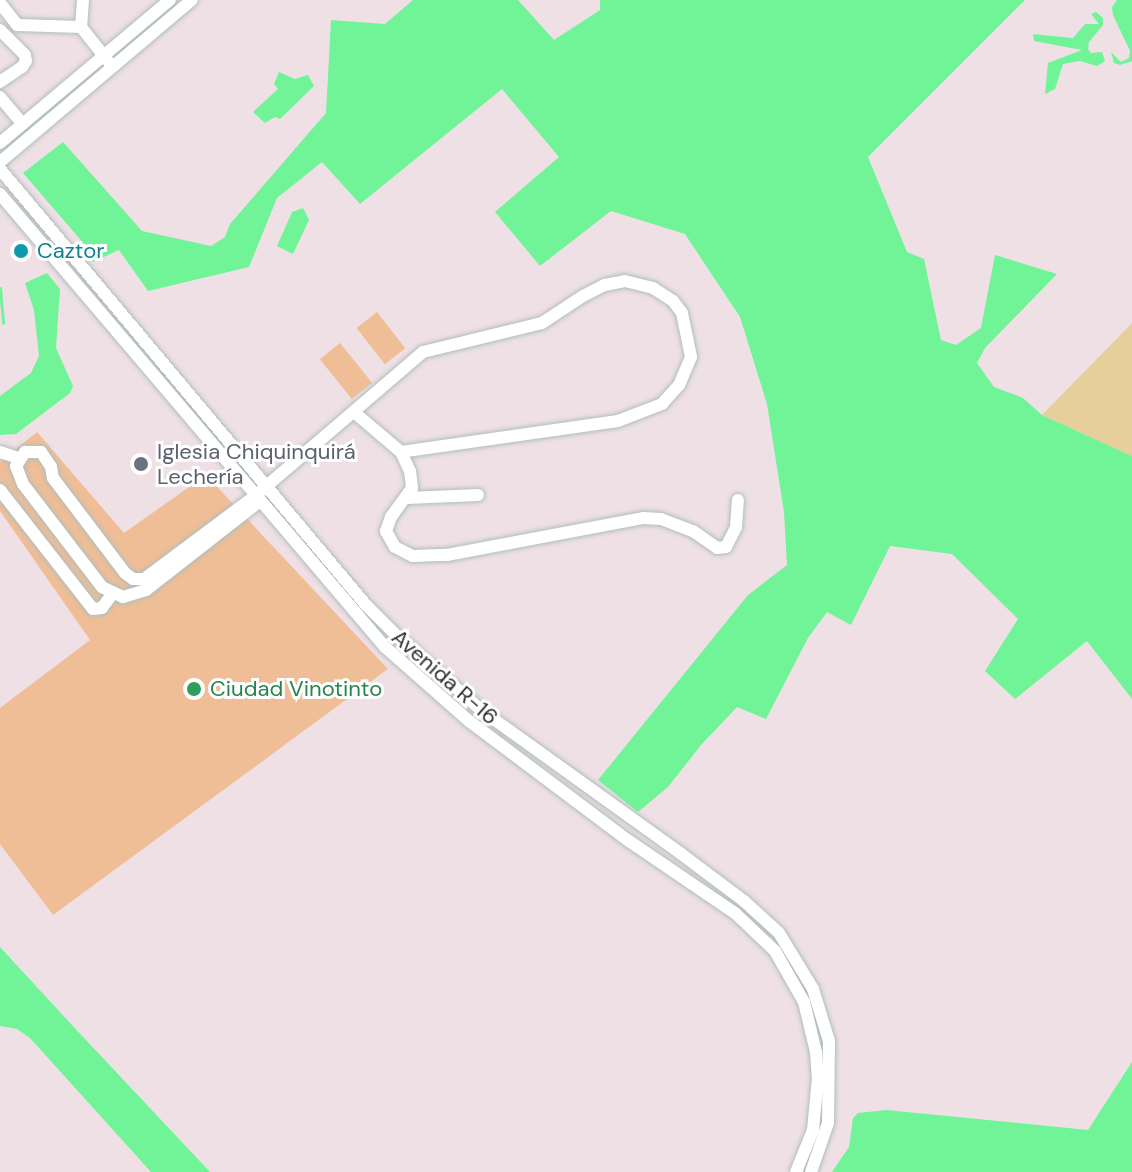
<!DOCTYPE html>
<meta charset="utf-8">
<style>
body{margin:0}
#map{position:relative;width:1132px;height:1172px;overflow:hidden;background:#efe0e6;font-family:"DM Sans",sans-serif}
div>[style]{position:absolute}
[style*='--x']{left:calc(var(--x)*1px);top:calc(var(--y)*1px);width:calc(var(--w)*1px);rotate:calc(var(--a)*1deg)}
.green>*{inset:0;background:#e7cf9b}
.pitch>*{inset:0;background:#efbe97;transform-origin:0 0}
.water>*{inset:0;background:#70f497}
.stream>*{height:3px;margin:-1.5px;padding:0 1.5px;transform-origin:1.5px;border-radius:1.5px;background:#70f497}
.roads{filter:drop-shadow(0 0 2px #b0bebc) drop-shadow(0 0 2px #b0bebc)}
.minor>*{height:12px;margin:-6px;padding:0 6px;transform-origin:6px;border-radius:6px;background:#fff}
.dots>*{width:22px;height:22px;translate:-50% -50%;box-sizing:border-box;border:4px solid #fff;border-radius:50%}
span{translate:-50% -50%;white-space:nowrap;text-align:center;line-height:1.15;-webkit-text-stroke:6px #fff;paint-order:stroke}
.culture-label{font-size:22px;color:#0d838f}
.left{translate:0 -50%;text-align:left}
.worship-label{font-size:22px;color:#5b616d}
.street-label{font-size:22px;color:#2e2e2e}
.leisure-label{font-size:22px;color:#27864d}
</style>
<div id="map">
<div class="green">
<div style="clip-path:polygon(1132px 323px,1132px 456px,1042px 415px)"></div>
</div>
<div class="pitch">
<div style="left:377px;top:312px;width:46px;height:26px;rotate:52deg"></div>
<div style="left:340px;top:343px;width:51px;height:26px;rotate:51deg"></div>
<div style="clip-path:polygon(37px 432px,124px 533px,206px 475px,388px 669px,53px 915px,0 844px,0 708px,90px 640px,0 511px,0 462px)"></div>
</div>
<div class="water">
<div style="clip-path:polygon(413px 0,518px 0,554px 40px,600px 10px,600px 0,1025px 0,868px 157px,907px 252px,924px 259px,941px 340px,956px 345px,981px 328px,995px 255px,1057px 274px,985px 348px,977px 363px,994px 387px,1023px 398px,1042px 415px,1132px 456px,1132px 699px,1087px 641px,1015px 699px,985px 671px,1018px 619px,952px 554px,890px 546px,851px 625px,827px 612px,808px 638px,766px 719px,737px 707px,701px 745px,668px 787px,638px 812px,598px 780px,748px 595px,787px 565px,784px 512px,767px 404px,740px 317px,685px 234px,611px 211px,540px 266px,495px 212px,559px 157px,502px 89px,360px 204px,322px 162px,277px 198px,249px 267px,148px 291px,119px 250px,93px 262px,82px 252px,85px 245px,23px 173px,63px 142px,142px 231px,211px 246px,225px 237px,230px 224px,326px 113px,331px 20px,385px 24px)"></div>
<div style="clip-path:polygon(1117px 0,1132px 0,1132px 61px,1120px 65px,1114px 63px,1111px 52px,1121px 62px,1129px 58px,1130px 51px,1113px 15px,1112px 7px)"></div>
<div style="clip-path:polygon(1096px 12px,1103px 18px,1103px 25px,1089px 42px,1088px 49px,1091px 53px,1102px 52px,1105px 61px,1097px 66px,1080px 61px,1063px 64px,1055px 89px,1045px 94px,1048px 63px,1082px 50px,1034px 41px,1033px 34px,1073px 38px,1085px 24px,1099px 24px,1091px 14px)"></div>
<div style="clip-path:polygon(279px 72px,295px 79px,308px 75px,314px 86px,280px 119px,275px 117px,265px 123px,253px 112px,278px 89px,274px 84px)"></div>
<div style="clip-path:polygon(303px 208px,309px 220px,293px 254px,277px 246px,292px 212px)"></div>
<div style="clip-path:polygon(47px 273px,60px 289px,56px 348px,73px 386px,70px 393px,16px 434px,0 435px,0 396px,31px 373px,39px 356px,34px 310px,25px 283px)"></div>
<div style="clip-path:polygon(0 947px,70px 1023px,210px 1172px,151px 1172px,30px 1038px,17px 1029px,0 1026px)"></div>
<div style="clip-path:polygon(1132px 1062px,1132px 1172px,832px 1172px,849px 1147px,853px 1118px,858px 1113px,886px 1110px,1088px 1130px)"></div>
</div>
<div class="stream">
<div style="--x:0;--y:288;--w:35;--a:85"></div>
</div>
<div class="roads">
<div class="minor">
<div style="--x:83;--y:0;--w:27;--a:94"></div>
<div style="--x:81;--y:27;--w:43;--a:51.5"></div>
<div style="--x:0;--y:3;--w:28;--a:52"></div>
<div style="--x:17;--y:25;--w:64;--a:1.8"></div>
<div style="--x:0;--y:30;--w:35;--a:45"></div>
<div style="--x:25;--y:55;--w:6;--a:81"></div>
<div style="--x:26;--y:61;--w:7;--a:124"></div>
<div style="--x:22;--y:67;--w:27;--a:146"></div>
<div style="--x:0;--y:97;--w:35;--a:50"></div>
<div style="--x:0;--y:143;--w:222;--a:-40.1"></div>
<div style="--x:0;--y:162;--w:251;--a:-40.2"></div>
<div style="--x:0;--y:169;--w:569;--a:49.99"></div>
<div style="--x:366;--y:605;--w:42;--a:45"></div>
<div style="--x:396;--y:635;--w:113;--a:41.4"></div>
<div style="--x:481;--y:710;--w:245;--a:35.7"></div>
<div style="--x:680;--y:853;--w:80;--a:36.9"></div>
<div style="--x:744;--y:901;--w:47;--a:42.4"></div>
<div style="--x:779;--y:933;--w:66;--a:58.7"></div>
<div style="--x:813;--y:989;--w:54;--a:72.9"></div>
<div style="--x:829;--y:1041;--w:82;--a:90.7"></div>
<div style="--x:828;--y:1123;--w:52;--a:109.1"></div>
<div style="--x:0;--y:194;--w:595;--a:49.64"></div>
<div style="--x:385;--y:647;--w:112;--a:41.4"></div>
<div style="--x:469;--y:721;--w:200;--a:36.9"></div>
<div style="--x:629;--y:841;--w:128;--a:34.2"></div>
<div style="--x:735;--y:913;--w:55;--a:43.5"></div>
<div style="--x:775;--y:951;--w:59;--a:60.4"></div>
<div style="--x:804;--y:1002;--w:51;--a:76.5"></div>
<div style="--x:816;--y:1052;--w:26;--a:86"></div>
<div style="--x:818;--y:1078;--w:52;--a:95.5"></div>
<div style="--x:813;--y:1130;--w:45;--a:112"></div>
<div style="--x:355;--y:413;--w:60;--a:40.3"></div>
<div style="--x:401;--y:452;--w:21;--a:65"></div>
<div style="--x:410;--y:471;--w:17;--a:83"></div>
<div style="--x:412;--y:488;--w:36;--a:126"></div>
<div style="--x:391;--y:517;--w:15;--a:110"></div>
<div style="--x:386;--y:531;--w:18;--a:61"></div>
<div style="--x:395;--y:547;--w:20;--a:27"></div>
<div style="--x:413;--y:556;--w:34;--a:-2"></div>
<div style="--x:447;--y:555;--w:199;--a:-10.7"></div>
<div style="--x:643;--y:518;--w:18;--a:3"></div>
<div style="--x:661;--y:519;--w:34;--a:21"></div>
<div style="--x:693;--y:531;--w:29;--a:35"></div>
<div style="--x:717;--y:548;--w:9;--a:-6"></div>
<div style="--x:726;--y:547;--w:22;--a:-63"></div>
<div style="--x:736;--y:527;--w:27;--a:-86"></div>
<div style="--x:0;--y:452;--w:19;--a:18"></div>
<div style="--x:0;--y:490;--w:151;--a:52"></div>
<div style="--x:93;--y:609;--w:9;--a:-6"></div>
<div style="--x:102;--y:608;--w:17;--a:-54"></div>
<div style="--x:407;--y:498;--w:71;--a:-2.4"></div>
<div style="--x:260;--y:501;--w:145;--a:142"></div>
<div style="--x:146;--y:590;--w:24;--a:163"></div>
<div style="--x:123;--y:597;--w:23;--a:-155"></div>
<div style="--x:102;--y:587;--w:130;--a:-127.5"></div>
<div style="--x:23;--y:484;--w:19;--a:-111"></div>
<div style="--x:16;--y:466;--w:17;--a:-57"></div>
<div style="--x:25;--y:452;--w:16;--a:0"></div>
<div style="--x:41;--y:452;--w:18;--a:56"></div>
<div style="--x:51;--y:467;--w:11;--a:80"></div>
<div style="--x:53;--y:478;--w:119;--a:52.8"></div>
<div style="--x:125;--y:573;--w:10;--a:37"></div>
<div style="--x:133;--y:579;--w:11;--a:0"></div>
<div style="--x:144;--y:579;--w:139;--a:-36.8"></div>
<div style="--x:255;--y:496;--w:221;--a:-40.6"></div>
<div style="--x:423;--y:352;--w:122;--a:-13.7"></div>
<div style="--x:542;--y:323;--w:49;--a:-33.4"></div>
<div style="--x:583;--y:296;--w:25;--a:-27"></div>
<div style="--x:605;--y:285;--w:20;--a:-11"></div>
<div style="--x:625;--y:281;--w:29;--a:14"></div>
<div style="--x:653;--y:288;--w:24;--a:33"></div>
<div style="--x:673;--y:301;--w:15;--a:53"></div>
<div style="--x:682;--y:313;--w:45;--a:78.4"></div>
<div style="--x:691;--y:357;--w:30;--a:113"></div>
<div style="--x:679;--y:385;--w:25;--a:132"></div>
<div style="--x:662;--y:404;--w:47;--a:158.9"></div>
<div style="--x:618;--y:421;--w:219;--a:171.9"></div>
</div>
</div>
<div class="dots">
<div style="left:21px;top:251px;background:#0f9aa8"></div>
<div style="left:141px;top:464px;background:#6b7280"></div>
<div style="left:194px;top:689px;background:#2e9e5b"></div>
</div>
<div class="culture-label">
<span class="left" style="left:37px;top:251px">Caztor</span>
</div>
<div class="worship-label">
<span class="left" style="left:157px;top:464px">Iglesia Chiquinquirá<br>Lechería</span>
</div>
<div class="street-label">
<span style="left:445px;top:677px;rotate:41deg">Avenida R-16</span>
</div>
<div class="leisure-label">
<span class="left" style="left:210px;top:689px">Ciudad Vinotinto</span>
</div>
</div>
